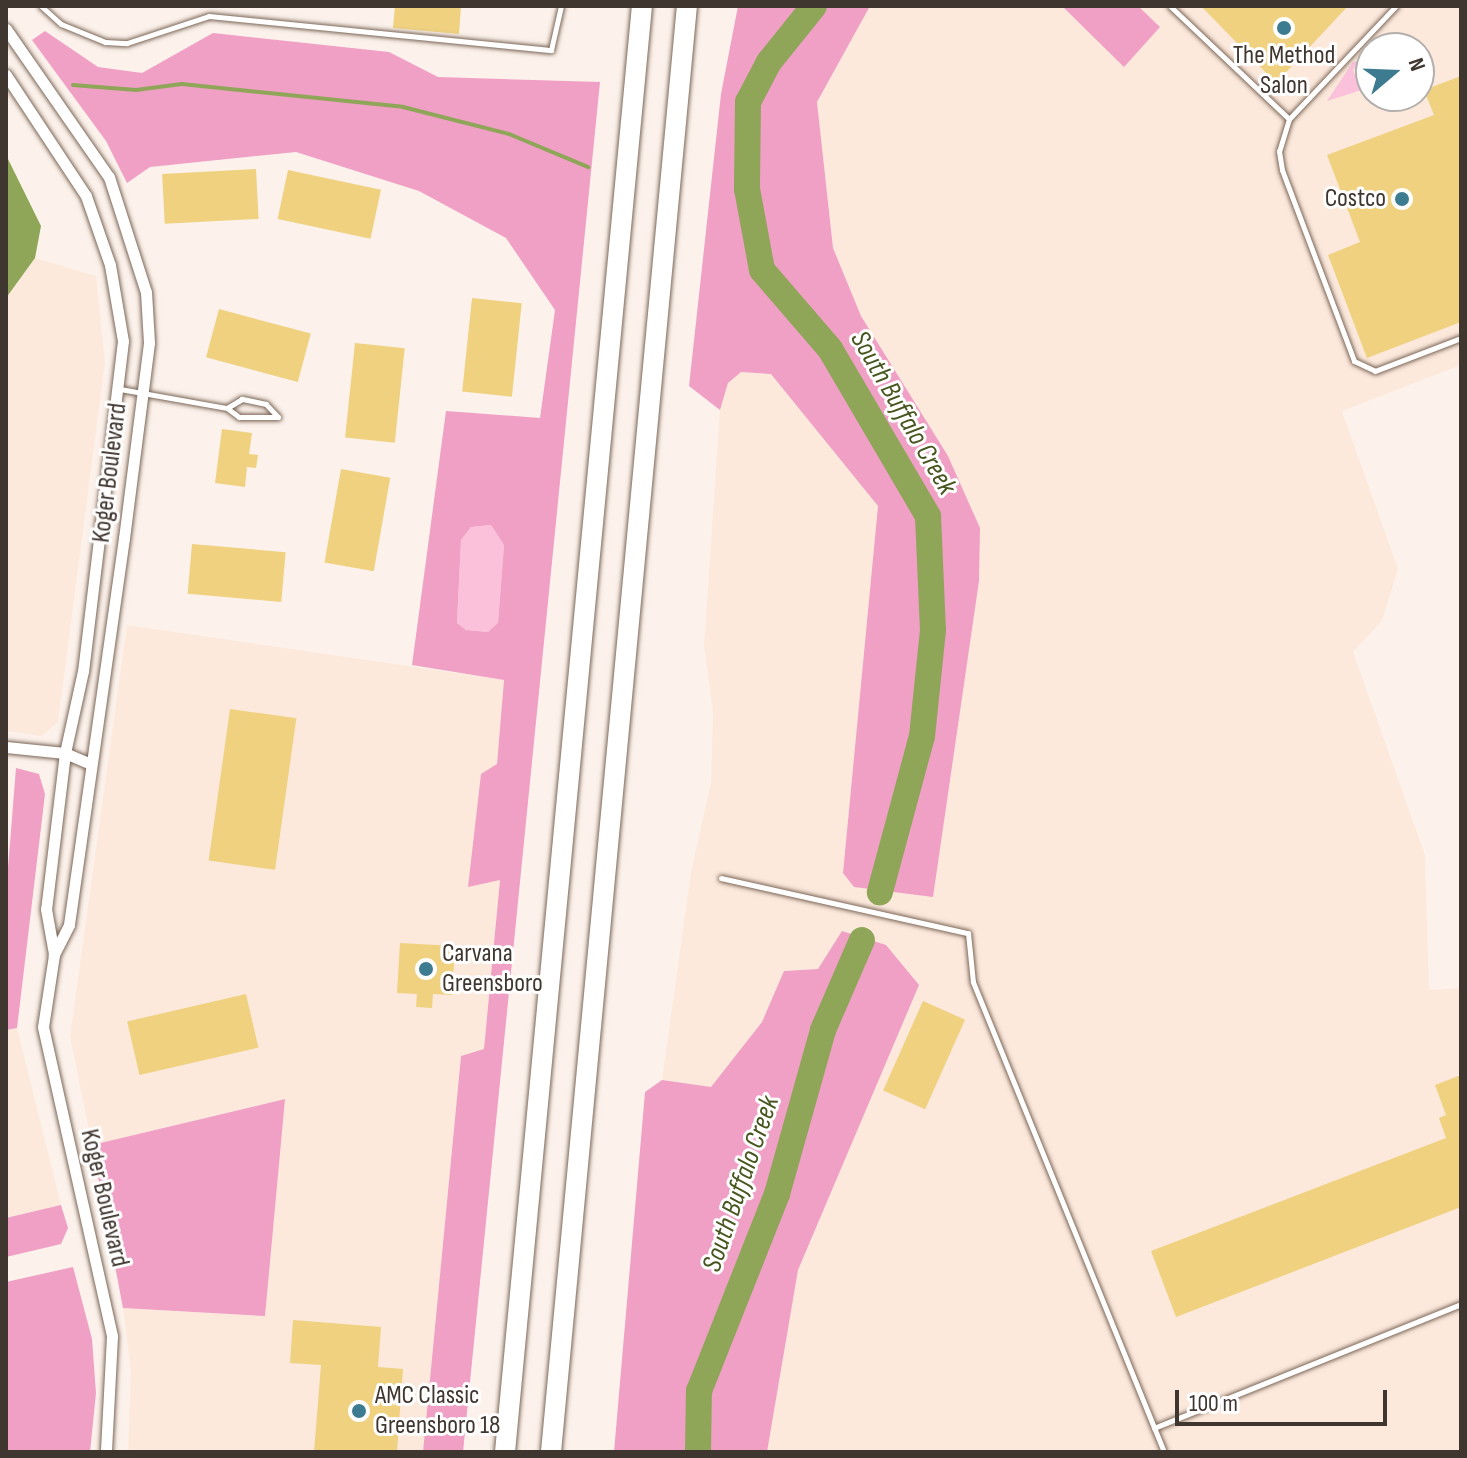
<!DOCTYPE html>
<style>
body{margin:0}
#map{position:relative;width:1467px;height:1458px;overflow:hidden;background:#fcf2eb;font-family:"Sofia Sans Condensed",sans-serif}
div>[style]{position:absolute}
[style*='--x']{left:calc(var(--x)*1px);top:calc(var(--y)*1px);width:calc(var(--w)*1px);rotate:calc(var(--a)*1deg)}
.built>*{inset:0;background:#fce9dc}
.green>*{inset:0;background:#fbc0da}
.forest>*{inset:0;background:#f09fc5}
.water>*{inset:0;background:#8fa659}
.stream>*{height:4px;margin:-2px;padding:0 2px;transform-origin:2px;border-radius:2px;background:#8fa659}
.river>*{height:26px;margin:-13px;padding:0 13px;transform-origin:13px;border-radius:13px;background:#8fa659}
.building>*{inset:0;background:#efd180;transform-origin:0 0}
.roads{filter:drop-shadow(0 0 2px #7c6758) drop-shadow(0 0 2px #7c6758)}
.service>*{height:5px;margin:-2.5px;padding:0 2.5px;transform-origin:2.5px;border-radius:2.5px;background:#fff}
.minor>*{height:11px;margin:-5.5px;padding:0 5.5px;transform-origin:5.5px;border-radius:5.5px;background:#fff}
.motorway>*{height:20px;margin:-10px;padding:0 10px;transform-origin:10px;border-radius:10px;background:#fff}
.dots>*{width:22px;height:22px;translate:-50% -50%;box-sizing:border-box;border:4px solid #fff;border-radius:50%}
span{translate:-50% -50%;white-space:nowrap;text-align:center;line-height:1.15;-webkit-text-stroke:6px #fff;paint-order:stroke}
.poi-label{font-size:26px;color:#403630}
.right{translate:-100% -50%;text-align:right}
.left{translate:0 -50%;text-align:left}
.street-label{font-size:26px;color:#403630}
.water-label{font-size:28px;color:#47561f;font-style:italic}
.frame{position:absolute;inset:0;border:8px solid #403630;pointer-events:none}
.north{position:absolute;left:1355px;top:32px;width:80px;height:80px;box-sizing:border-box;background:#fff;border:2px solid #b3afac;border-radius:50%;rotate:71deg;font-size:22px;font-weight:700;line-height:32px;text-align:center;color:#403630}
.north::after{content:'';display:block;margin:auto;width:28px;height:36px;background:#3d7c90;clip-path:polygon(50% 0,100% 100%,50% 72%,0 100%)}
.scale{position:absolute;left:1175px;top:1390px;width:212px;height:36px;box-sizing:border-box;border:4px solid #403630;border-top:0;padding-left:10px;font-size:24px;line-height:28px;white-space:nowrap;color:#403630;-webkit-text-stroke:6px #fff;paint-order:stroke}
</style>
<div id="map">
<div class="built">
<div style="clip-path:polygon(evenodd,870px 6px,1062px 6px,1124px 66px,1159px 27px,1138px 6px,1461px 6px,1461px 365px,1342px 411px,1398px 569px,1382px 621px,1353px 652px,1425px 855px,1429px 990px,1461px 988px,1461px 1452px,767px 1452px,798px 1270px,919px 985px,818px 969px,784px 971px,762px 1022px,711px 1087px,662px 1080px,691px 872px,711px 783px,713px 713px,704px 645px,720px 410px,728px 383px,741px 372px,771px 374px,878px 506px,843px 873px,854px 887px,933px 896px,979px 581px,980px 528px,948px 456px,861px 316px,833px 248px,817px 102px,870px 6px,1371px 48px,1419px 48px,1419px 96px,1371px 96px,1371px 48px)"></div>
<div style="clip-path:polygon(35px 258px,96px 276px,105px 363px,58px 722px,41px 736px,6px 731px,6px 298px)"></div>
<div style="clip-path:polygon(127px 625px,504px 680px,497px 764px,468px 886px,500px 879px,484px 1050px,461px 1056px,423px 1452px,128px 1452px,131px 1371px,123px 1308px,265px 1316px,284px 1099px,92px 1145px,70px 1036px)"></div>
<div style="clip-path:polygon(17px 1028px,61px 1205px,6px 1218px,6px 1030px)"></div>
</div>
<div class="green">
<div style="clip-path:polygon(1362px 61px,1353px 70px,1358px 82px,1371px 79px,1371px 87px,1327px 101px,1353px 62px)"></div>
<div style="clip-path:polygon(491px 525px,504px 545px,498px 624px,488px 632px,466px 630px,457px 623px,461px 540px,471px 527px)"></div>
</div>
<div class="forest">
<div style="clip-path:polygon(738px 6px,870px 6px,817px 102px,833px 248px,861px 316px,948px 456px,980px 528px,979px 581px,933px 897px,854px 887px,843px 873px,878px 506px,771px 374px,741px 372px,728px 383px,720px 410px,689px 386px,721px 94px)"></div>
<div style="clip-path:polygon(1062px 6px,1138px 6px,1160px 27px,1124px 67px)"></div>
<div style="clip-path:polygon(evenodd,45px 31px,98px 67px,142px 73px,213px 33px,389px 52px,438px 77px,600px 82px,463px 1452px,423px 1452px,461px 1056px,484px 1049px,500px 880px,468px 887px,481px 774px,497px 764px,504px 680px,412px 665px,446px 411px,540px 418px,555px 310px,506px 238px,419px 191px,296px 152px,150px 167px,127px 183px,106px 141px,32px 40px,45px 31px,491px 525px,504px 545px,498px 623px,488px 632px,466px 630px,457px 623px,461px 540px,471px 527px,491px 525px)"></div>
<div style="clip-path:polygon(16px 768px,39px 774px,45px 794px,17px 1028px,6px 1030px,6px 893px)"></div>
<div style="clip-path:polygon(842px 931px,886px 945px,919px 985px,798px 1270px,767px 1452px,614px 1452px,645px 1092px,662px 1080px,711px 1087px,762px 1022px,784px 971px,818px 969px)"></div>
<div style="clip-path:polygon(285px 1099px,265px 1316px,123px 1308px,92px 1145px)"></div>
<div style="clip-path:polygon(61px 1205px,68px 1228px,61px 1244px,6px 1257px,6px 1218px)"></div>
<div style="clip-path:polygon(73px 1267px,92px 1339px,96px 1393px,90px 1452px,6px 1452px,6px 1282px)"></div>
</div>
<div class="water">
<div style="clip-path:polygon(6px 155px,41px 226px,35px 258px,6px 298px)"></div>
</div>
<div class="stream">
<div style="--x:73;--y:85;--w:63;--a:4.5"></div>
<div style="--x:136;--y:90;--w:46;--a:-7.4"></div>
<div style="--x:182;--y:84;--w:222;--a:5.9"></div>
<div style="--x:403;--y:107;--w:109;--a:14.3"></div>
<div style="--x:509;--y:134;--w:86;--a:22.7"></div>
</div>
<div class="river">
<div style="--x:814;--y:6;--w:72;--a:128.8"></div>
<div style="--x:769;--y:62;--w:45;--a:117.7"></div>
<div style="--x:748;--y:102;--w:87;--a:90.7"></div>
<div style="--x:747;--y:189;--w:82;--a:79.5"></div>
<div style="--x:762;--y:270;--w:104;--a:49.3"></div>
<div style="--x:830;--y:349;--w:194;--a:59.6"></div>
<div style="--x:928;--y:516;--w:114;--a:87.5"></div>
<div style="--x:933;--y:630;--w:107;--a:95.9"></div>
<div style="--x:922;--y:736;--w:162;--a:105.1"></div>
<div style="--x:698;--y:1452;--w:61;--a:-89.1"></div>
<div style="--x:699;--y:1391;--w:212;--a:-68.4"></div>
<div style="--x:777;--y:1194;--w:170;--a:-74.3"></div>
<div style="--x:823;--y:1030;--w:98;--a:-66.6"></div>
</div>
<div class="building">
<div style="clip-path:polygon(395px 6px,461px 6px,459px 34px,393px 28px)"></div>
<div style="clip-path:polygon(1201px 6px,1348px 6px,1276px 83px)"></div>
<div style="clip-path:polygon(1461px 76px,1461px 322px,1367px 358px,1328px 255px,1360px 242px,1327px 155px,1434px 115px,1424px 90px)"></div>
<div style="left:256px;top:169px;width:50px;height:94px;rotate:87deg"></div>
<div style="left:288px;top:170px;width:95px;height:50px;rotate:12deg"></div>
<div style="left:472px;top:298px;width:50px;height:94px;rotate:6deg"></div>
<div style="left:219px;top:309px;width:95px;height:50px;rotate:15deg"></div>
<div style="left:355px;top:343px;width:50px;height:95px;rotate:6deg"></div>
<div style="clip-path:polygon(222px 429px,252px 433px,249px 454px,258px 455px,256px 468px,247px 467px,245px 487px,215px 483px)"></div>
<div style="left:341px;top:469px;width:50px;height:95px;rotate:10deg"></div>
<div style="left:192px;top:544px;width:94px;height:50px;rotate:5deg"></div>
<div style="left:230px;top:709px;width:67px;height:153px;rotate:8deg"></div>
<div style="clip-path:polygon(400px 943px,455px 946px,452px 995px,433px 994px,432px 1008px,416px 1007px,417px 994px,397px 993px)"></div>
<div style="left:246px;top:994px;width:55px;height:122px;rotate:77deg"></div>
<div style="left:923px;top:1001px;width:46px;height:98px;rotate:24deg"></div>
<div style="clip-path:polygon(1461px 1075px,1461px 1207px,1176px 1317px,1151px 1251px,1446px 1138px,1439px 1118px,1446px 1115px,1435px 1085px)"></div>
<div style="clip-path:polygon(293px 1320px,381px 1327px,378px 1367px,403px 1369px,397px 1452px,314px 1452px,321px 1365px,290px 1363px)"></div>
</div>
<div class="roads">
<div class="service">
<div style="--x:41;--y:6;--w:27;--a:42"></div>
<div style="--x:61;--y:24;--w:48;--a:22.2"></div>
<div style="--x:105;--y:42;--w:22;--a:3"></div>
<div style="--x:127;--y:43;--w:86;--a:-18.2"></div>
<div style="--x:209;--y:16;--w:344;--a:5.7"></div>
<div style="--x:551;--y:50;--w:45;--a:-77.2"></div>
<div style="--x:1170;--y:6;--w:164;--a:43.5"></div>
<div style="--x:1289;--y:119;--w:156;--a:-46.6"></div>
<div style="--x:1289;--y:119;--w:34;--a:107"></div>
<div style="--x:1279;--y:151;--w:19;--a:81"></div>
<div style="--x:1282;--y:170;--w:204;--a:69.3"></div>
<div style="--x:1354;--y:361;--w:23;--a:25"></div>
<div style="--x:1375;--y:371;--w:92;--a:-21"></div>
<div style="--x:120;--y:389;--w:109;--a:10.1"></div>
<div style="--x:227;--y:408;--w:15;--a:37"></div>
<div style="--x:239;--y:417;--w:39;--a:0"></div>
<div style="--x:278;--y:417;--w:18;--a:-133"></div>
<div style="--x:266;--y:404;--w:25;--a:-168"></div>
<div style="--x:242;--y:399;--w:17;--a:149"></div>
<div style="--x:721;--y:878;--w:253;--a:12.6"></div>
<div style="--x:968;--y:933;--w:49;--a:84.2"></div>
<div style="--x:973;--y:982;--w:507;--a:67.88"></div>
<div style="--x:1154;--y:1428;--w:331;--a:-22"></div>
</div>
<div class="minor">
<div style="--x:6;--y:29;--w:180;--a:55.2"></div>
<div style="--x:109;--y:177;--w:121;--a:72.2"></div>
<div style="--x:146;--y:292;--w:51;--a:86.6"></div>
<div style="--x:149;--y:343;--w:197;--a:97.3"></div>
<div style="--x:124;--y:538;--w:391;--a:98.1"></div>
<div style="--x:69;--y:925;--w:34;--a:117"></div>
<div style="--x:54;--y:955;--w:73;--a:98.7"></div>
<div style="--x:43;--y:1027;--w:317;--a:77.4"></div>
<div style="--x:112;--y:1336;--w:116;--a:93"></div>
<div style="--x:6;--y:75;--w:145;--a:56.5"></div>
<div style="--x:86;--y:196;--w:73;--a:70.8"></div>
<div style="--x:110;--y:265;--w:77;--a:80.3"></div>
<div style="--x:123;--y:341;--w:332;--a:96.9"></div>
<div style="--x:83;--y:671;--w:84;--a:102.4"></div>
<div style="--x:65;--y:753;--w:157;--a:96.9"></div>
<div style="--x:46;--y:909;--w:46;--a:79.9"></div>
<div style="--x:6;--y:747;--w:59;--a:5.8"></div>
<div style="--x:65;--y:753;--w:28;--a:23"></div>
</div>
<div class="motorway">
<div style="--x:505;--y:1452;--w:1452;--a:-84.59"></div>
<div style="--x:551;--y:1452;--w:1452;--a:-84.63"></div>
</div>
</div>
<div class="dots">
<div style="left:1284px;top:28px;background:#3d7c90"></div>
<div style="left:1402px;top:199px;background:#3d7c90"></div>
<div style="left:426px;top:969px;background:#3d7c90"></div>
<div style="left:359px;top:1411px;background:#3d7c90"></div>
</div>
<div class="poi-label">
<span style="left:1284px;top:71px">The Method<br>Salon</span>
<span class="right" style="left:1386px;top:199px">Costco</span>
<span class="left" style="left:442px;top:969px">Carvana<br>Greensboro</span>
<span class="left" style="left:375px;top:1411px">AMC Classic<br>Greensboro 18</span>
</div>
<div class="street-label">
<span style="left:110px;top:473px;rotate:-83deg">Koger Boulevard</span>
<span style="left:104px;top:1198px;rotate:77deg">Koger Boulevard</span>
</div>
<div class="water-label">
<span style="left:903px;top:413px;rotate:60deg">South Buffalo Creek</span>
<span style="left:741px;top:1184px;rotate:-71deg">South Buffalo Creek</span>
</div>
<div class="frame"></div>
<div class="north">N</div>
<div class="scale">100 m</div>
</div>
